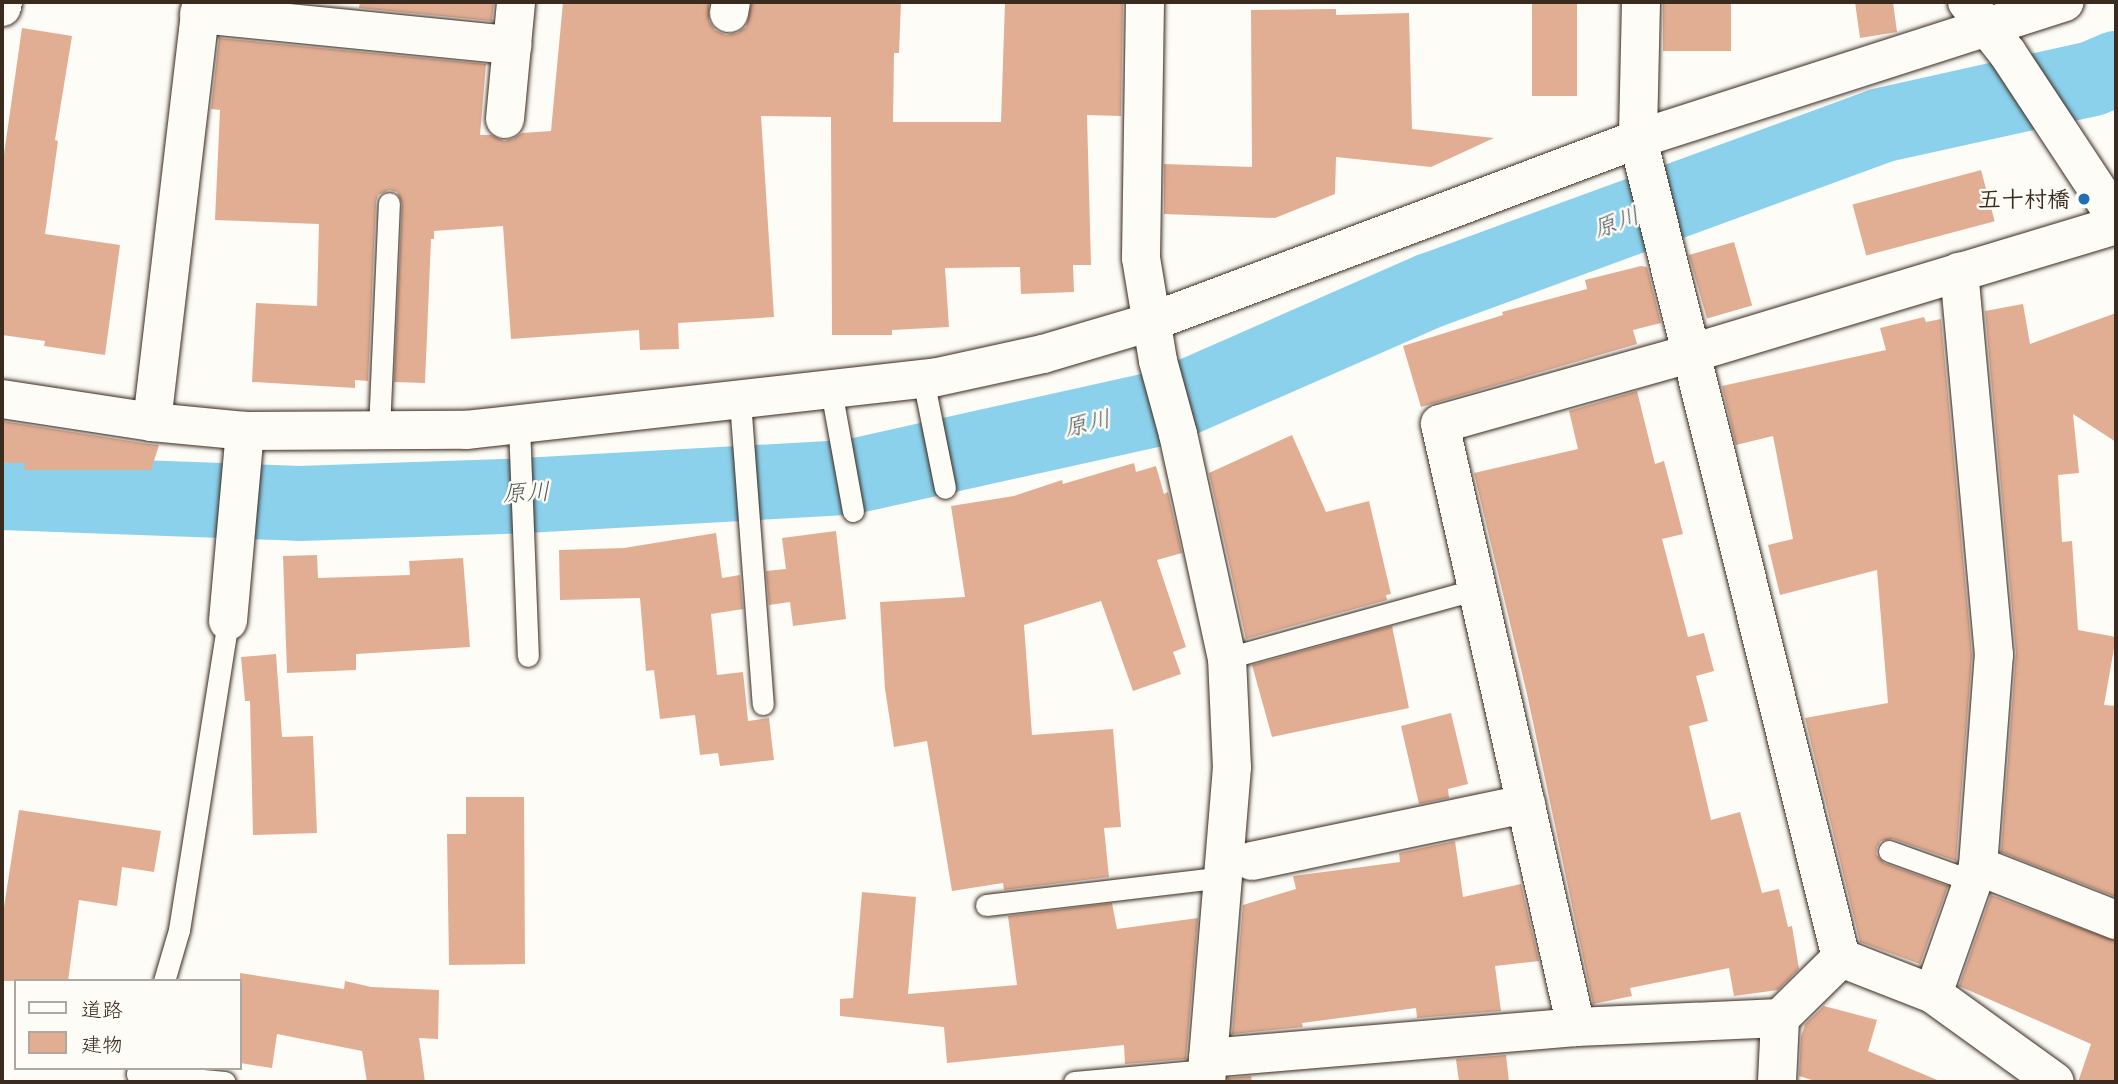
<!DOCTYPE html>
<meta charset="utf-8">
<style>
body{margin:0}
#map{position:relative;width:2118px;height:1084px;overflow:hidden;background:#fdfcf7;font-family:Itim,"Klee One",sans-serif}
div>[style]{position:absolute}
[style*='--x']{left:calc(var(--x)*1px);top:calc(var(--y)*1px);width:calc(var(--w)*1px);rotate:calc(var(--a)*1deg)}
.river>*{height:75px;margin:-37.5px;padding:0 37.5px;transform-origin:37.5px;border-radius:37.5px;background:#8bd1ec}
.building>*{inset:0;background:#e1ae94;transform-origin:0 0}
.roads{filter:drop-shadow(0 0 2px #3b2a1e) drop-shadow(0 0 2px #3b2a1e)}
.lane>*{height:21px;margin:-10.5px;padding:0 10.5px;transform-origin:10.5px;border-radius:10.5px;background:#fdfcf7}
.street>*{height:38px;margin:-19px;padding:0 19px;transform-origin:19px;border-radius:19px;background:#fdfcf7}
.primary>*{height:38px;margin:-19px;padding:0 19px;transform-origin:19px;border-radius:19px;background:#fdfcf7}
.dots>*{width:19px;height:19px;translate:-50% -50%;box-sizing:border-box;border:4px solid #fdfcf7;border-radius:50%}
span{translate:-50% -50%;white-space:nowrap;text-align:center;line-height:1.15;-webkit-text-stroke:5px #fdfcf7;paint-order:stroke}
.poi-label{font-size:23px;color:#3b2a1e;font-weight:700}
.right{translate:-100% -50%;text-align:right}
.water-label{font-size:24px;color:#535c5c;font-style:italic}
.frame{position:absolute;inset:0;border:4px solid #3b2a1e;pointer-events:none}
.legend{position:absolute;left:14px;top:979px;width:228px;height:91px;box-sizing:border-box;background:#fdfcf7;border:2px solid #afa8a0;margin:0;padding:9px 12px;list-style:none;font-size:21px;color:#3b2a1e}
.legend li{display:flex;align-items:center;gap:14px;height:35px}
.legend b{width:35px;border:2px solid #afa8a0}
</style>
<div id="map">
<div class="river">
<div style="--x:2;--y:492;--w:297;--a:2.1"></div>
<div style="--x:299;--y:503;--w:225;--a:-2"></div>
<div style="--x:524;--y:495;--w:324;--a:-3.2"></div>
<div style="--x:847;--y:477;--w:324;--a:-12.5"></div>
<div style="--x:1163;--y:407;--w:292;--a:-23.7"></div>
<div style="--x:1430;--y:290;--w:479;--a:-20.1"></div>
<div style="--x:1880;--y:125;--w:217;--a:-12.5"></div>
<div style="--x:2092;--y:78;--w:26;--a:-23"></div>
</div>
<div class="building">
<div style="clip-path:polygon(360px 2px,494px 2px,492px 21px,359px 8px)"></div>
<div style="clip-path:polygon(563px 2px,709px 2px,709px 21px,715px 30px,726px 35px,737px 33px,746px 27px,752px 2px,901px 2px,899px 53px,894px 53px,893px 122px,1001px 122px,1005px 2px,1123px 2px,1121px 116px,1087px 115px,1091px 265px,1073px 265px,1074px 292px,1021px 294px,1020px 267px,945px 268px,949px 327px,892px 330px,892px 335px,832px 335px,831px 117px,761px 116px,774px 317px,678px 323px,679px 349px,640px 350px,639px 330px,511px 339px,503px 226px,434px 231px,434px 239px,431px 239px,425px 383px,394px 382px,402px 204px,397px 192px,389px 190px,378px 195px,376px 202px,368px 381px,355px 380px,355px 388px,252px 382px,256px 303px,317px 306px,319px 224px,215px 220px,220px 110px,211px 109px,219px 38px,486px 64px,480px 135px,491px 135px,504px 141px,513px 139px,522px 133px,551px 131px)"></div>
<div style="left:1532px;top:2px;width:45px;height:94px"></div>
<div style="left:1663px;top:2px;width:68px;height:49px"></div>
<div style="clip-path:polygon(1855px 2px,1893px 2px,1897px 32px,1860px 38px)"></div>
<div style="clip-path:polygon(1336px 9px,1336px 15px,1409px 13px,1412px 129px,1494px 138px,1431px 167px,1336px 157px,1335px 194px,1275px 218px,1164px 214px,1164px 164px,1252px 167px,1251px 10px)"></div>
<div style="clip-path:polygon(22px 28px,72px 36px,55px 140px,58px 141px,45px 234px,120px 245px,105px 355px,44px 346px,45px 341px,2px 335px,2px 168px)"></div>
<div style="left:1981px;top:170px;width:53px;height:133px;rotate:75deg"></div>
<div style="left:1734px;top:242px;width:66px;height:47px;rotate:74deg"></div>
<div style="clip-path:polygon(1641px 266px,1647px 267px,1661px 323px,1633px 330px,1637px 344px,1421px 407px,1403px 346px,1503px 315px,1502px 312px,1587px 289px,1585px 280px)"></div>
<div style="clip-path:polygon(2023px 304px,2030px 344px,2116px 313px,2116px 442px,2073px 414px,2079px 473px,2058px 475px,2062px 542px,2072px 541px,2078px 630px,2116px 637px,2104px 705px,2116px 706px,2116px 897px,2001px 852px,2016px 653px,1985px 311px)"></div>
<div style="clip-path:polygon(1924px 317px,1926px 322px,1941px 319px,1972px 655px,1956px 861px,1893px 839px,1881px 841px,1877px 847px,1876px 854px,1884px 863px,1948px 886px,1920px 964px,1860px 942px,1805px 718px,1888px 703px,1877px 570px,1780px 595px,1768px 545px,1793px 539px,1773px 436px,1736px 445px,1722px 386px,1886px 350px,1880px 328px)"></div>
<div style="clip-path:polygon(1637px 391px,1655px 464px,1664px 461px,1683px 534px,1662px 539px,1688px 637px,1704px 633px,1714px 671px,1696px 676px,1708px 721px,1689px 726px,1711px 820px,1740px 812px,1762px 893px,1779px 889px,1788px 927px,1792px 926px,1799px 969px,1778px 990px,1734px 996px,1729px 968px,1630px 988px,1632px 996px,1593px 1004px,1527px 694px,1474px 473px,1578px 449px,1569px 411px)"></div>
<div style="clip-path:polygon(2px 421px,149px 444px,159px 445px,151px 470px,24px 470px,25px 463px,2px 463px)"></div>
<div style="clip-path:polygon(1292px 435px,1326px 512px,1369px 501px,1391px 594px,1386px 595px,1387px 600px,1246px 639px,1209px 473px)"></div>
<div style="clip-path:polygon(1134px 463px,1136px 472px,1156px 466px,1164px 494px,1168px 492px,1182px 553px,1157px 560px,1186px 647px,1173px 652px,1181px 674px,1133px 691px,1101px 601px,1024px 625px,1032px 735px,1113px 729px,1121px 827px,1104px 828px,1109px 877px,1004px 890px,1003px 883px,952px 891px,927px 741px,894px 747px,885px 689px,880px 602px,965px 597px,951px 506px,1014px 496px,1062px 480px,1063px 484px)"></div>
<div style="clip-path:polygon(836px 531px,846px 619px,793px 626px,790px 602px,769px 605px,766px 571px,786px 569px,782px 538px)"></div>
<div style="clip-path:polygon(716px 533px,722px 578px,740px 575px,743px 609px,711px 614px,717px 675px,743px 672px,748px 721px,769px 718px,774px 760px,720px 766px,718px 753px,700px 755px,695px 715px,660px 719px,654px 670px,646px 671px,640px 598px,560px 600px,559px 550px,624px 548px)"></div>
<div style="clip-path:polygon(317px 555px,318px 578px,410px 575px,409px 561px,463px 558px,470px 647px,356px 654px,356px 670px,287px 673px,283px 556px)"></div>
<div style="clip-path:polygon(1392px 626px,1409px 708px,1272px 737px,1252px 665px)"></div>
<div style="clip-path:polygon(276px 654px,282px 737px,313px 736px,317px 833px,253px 835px,250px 701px,245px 701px,241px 657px)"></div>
<div style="clip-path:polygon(1451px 713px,1468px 784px,1448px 789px,1449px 798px,1419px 804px,1401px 726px)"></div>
<div style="clip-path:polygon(466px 797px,524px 797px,525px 964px,449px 965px,447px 834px,466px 834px)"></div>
<div style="clip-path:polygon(19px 810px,161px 831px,154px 872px,122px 867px,117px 906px,79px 900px,68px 981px,2px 981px,2px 907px,4px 907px)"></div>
<div style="clip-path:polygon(1455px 841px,1463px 897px,1521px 884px,1539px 961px,1495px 966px,1501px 1011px,1417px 1018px,1416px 1008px,1302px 1023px,1303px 1027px,1232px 1034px,1243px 905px,1296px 889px,1293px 876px,1400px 862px,1399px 853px)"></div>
<div style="clip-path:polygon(862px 892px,916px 897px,908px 994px,1017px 985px,1008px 916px,1112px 903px,1117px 929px,1198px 918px,1186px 1059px,1125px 1064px,1124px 1045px,947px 1063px,944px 1027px,840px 1016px,840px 999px,853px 998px)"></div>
<div style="clip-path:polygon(1991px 895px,2116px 941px,2116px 1082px,2078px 1082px,2091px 1044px,1959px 986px)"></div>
<div style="clip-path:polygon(240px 973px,344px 989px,345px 981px,371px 987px,439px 990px,438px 1039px,419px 1038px,425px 1082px,367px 1082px,362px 1051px,277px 1034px,272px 1068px,240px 1063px)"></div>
<div style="clip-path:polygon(1824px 1006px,1877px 1020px,1868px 1051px,1942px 1082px,1818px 1082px,1799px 1076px,1801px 1037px,1805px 1024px)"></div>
<div style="clip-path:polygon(1506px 1055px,1509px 1082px,1459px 1082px,1456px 1059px)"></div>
<div style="clip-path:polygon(1251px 1076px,1252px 1082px,1228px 1082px,1228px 1078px)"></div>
</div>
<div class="roads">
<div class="lane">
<div style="--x:923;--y:379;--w:111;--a:78.6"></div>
<div style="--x:831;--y:390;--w:123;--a:79.7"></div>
<div style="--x:740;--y:401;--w:304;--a:85.7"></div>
<div style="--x:519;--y:425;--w:231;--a:87.8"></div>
<div style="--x:379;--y:430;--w:227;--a:-87.5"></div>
<div style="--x:1227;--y:658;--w:259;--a:-15.4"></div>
<div style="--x:1889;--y:851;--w:88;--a:19.9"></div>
<div style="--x:986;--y:905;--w:239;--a:-6.7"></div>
<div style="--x:164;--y:981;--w:53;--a:-73.6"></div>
<div style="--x:179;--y:930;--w:313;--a:-81"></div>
<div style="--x:139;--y:1068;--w:6;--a:108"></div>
<div style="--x:137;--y:1074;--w:88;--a:5.2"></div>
<div style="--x:1074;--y:1082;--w:134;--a:-5.2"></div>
</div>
<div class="street">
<div style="--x:1145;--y:2;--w:256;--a:90.9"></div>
<div style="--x:1141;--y:258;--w:104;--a:80.6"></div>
<div style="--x:1158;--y:361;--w:76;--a:74.7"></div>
<div style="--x:1178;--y:434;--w:229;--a:77.7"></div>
<div style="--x:1227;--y:658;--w:109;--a:87.4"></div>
<div style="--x:1232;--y:767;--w:316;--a:94.7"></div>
<div style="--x:1641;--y:2;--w:137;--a:91.3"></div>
<div style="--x:1638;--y:139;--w:844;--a:76.08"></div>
<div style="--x:2;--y:7;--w:5;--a:-79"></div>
<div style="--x:729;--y:13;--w:11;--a:-80"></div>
<div style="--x:199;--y:14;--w:315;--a:5.7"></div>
<div style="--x:505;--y:119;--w:118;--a:-84.6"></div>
<div style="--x:2;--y:399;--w:152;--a:8.7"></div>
<div style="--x:152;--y:422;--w:93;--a:5.5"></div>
<div style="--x:245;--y:431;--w:221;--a:-0.3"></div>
<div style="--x:466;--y:430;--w:470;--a:-6.4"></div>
<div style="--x:933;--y:378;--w:113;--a:-12.3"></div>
<div style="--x:1043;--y:354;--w:113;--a:-16.5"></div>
<div style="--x:1151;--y:322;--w:520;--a:-20.59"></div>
<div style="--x:1638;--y:139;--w:448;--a:-17.8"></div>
<div style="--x:152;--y:422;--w:423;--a:-83.3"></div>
<div style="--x:228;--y:621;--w:191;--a:-84.9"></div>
<div style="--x:1252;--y:861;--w:280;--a:-11.8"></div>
<div style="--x:1978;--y:866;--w:148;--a:21.4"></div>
<div style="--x:1841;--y:958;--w:99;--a:21.4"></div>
<div style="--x:1933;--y:994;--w:150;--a:35.8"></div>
<div style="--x:1933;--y:994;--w:136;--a:-70.6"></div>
<div style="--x:1978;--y:866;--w:212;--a:-85.7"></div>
<div style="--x:1994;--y:655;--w:385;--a:-95.2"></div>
<div style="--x:1576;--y:1027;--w:618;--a:-102.71"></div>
<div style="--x:1440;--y:424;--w:259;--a:-15.7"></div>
<div style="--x:1689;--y:354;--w:446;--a:-16.8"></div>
<div style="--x:1208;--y:1058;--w:369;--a:-4.8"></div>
<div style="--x:1576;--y:1027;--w:204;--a:-2.5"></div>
<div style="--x:1777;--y:1082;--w:64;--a:-87.3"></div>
<div style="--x:1780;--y:1018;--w:86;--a:-44.5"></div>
</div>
<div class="primary">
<div style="--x:1967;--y:2;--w:66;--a:51.7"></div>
<div style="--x:2008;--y:54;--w:196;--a:56.6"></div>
</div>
</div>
<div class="dots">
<div style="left:2084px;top:199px;background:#1f6fb2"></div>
</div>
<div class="poi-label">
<span class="right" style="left:2070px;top:199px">五十村橋</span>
</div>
<div class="water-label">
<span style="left:1616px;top:222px;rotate:-20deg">原川</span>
<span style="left:1087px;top:423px;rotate:-13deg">原川</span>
<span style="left:526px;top:492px;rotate:-3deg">原川</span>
</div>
<div class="frame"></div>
<ul class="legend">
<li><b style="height:9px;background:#fdfcf7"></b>道路</li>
<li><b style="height:19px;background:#e1ae94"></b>建物</li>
</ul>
</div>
